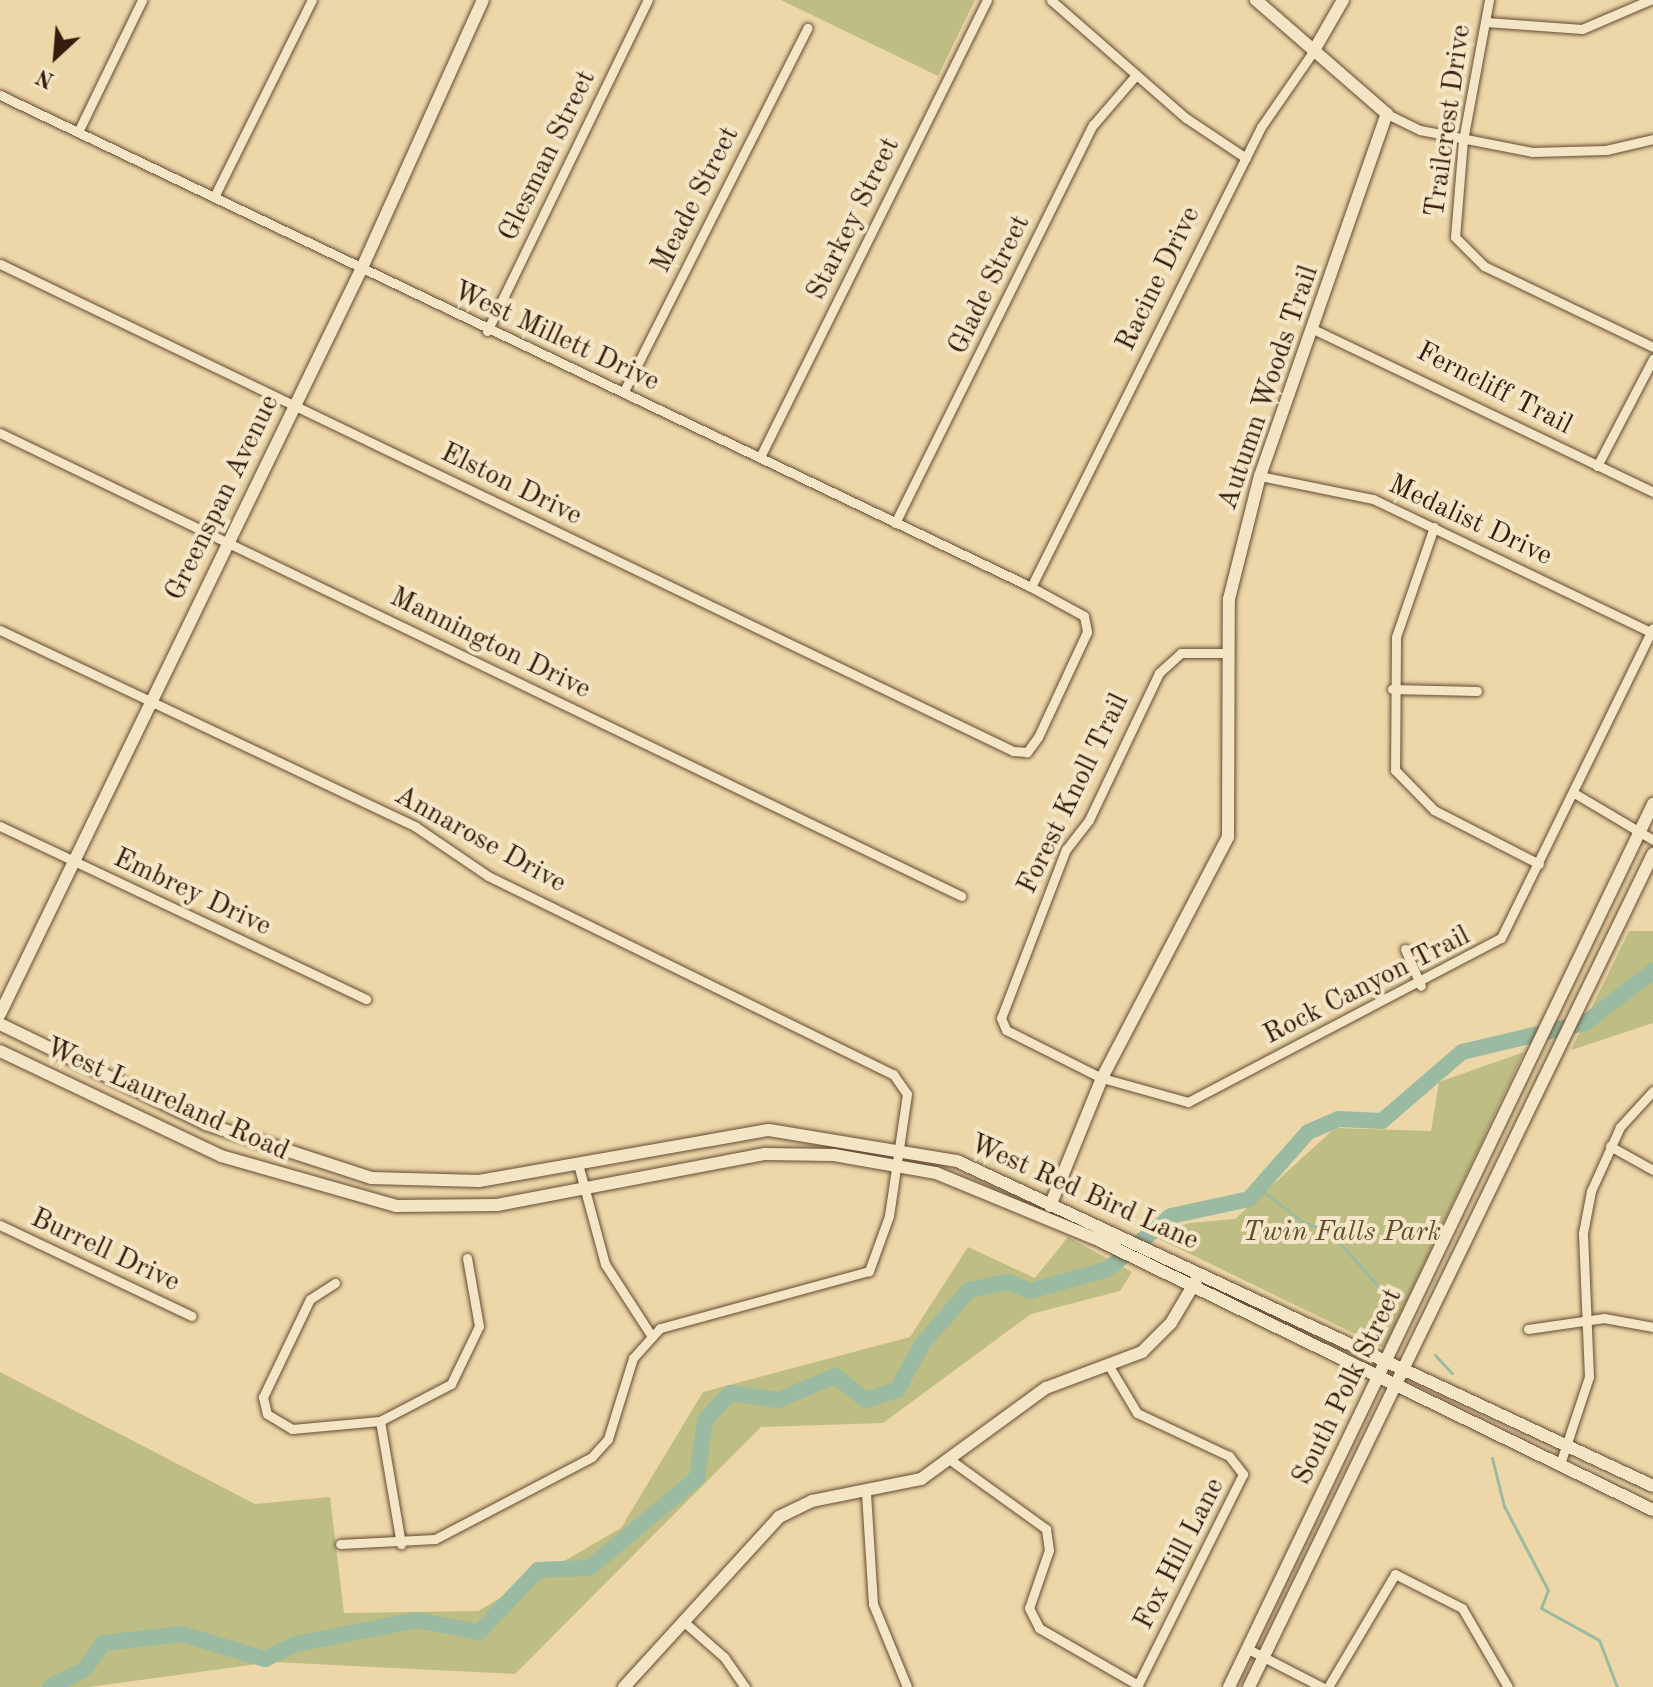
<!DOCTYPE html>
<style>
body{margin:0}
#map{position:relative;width:1653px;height:1687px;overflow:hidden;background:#edd7a8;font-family:"Old Standard TT",serif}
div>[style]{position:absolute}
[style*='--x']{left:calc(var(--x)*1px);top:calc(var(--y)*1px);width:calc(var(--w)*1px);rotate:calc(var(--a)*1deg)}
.green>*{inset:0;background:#bebd83}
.stream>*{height:3px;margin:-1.5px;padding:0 1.5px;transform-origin:1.5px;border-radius:1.5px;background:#9abaa2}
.river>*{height:16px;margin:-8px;padding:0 8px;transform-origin:8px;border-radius:8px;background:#9abaa2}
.roads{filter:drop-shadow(0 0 2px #644a34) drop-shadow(0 0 2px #644a34)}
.street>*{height:9px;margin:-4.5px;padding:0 4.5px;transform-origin:4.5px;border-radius:4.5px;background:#f3e5c6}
.secondary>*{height:12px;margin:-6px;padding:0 6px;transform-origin:6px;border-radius:6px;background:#f3e5c6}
span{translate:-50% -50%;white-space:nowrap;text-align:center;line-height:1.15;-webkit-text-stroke:8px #f3e5c6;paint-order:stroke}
.street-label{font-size:28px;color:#371b0d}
.park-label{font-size:28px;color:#604c30;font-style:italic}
.north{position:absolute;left:16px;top:16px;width:80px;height:80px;-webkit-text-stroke:6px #f3e5c6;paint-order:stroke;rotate:206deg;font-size:22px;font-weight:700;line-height:32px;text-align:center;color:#371b0d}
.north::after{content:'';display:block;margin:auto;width:28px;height:36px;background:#371b0d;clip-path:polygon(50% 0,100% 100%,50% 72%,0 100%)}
</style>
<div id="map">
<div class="green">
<div style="clip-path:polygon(781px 0,975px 0,938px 76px)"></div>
<div style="clip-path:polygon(1629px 931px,1653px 931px,1653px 1023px,1571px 1050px)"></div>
<div style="clip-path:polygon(1524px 1052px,1384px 1348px,1153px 1236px,1189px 1223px,1235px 1219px,1335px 1128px,1431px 1131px,1439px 1082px)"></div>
<div style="clip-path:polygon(1068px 1237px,1132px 1272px,1120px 1291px,1031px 1314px,883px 1423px,761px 1427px,515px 1674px,273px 1662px,89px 1687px,0 1687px,0 1372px,255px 1504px,330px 1497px,344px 1613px,478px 1611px,621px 1528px,703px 1392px,910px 1337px,968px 1247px,1035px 1278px)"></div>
</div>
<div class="stream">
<div style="--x:1258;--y:1187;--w:60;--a:38.2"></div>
<div style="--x:1305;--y:1224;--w:24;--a:12"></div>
<div style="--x:1328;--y:1229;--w:101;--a:49"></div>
<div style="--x:1435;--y:1355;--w:25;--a:47"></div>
<div style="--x:1492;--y:1458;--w:49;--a:76"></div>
<div style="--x:1504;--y:1506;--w:95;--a:62.4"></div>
<div style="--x:1548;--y:1590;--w:19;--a:111"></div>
<div style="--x:1541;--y:1608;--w:66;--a:28.9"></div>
<div style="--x:1599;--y:1640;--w:50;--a:69"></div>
</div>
<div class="river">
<div style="--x:50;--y:1687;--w:39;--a:-27"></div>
<div style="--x:85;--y:1669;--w:32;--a:-55"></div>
<div style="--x:103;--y:1643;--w:80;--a:-6.5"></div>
<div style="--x:182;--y:1634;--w:87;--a:16.8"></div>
<div style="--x:265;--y:1659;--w:34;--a:-26"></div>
<div style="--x:296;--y:1644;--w:123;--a:-11.2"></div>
<div style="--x:417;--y:1620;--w:63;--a:11"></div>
<div style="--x:479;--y:1632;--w:86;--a:-46.4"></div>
<div style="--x:538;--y:1570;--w:51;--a:-2.2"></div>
<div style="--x:589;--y:1568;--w:141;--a:-39.8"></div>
<div style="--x:697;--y:1478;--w:59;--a:-82.1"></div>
<div style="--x:705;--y:1420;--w:37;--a:-47"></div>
<div style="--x:730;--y:1393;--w:49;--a:8.3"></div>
<div style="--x:778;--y:1400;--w:62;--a:-22.8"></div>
<div style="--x:835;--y:1376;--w:39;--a:38"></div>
<div style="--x:866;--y:1400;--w:33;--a:-18"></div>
<div style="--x:897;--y:1390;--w:54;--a:-61"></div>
<div style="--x:923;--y:1343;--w:70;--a:-49"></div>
<div style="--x:969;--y:1290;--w:40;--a:-12"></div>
<div style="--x:1008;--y:1282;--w:24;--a:22"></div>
<div style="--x:1030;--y:1291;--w:81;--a:-15.8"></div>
<div style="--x:1108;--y:1269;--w:82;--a:-40.1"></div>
<div style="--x:1171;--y:1216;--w:80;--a:-12.3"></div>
<div style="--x:1249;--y:1199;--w:89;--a:-48.6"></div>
<div style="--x:1308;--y:1132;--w:33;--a:-23"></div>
<div style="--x:1338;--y:1119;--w:44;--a:2.6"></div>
<div style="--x:1382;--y:1121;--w:106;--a:-40.8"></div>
<div style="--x:1462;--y:1052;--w:126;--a:-13.3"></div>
<div style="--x:1585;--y:1023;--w:86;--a:-37.4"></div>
</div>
<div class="roads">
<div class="street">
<div style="--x:1051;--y:0;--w:179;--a:41.2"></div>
<div style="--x:1186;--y:118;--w:72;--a:33.7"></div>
<div style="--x:1489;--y:0;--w:142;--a:100.5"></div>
<div style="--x:1463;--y:140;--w:97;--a:94.7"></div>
<div style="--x:1455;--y:237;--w:41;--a:45"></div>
<div style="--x:1484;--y:266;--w:187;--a:25.6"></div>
<div style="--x:1486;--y:22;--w:96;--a:4.2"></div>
<div style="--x:1582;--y:29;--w:74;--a:-23.1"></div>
<div style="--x:0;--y:95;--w:1142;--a:25.51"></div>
<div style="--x:1031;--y:587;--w:60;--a:28.7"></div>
<div style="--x:1084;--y:616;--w:16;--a:79"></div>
<div style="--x:1087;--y:632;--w:116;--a:115"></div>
<div style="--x:1038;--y:737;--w:19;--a:126"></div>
<div style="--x:1027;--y:752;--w:14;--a:-176"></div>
<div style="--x:1013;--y:751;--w:1124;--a:-154.32"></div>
<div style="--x:1387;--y:114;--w:37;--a:26"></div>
<div style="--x:1420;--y:130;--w:114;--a:11.1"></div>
<div style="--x:1532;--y:152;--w:74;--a:-1.5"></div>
<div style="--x:1606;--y:150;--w:48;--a:-13.2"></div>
<div style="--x:78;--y:132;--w:147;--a:-64.1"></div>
<div style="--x:214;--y:197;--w:220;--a:-63.6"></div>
<div style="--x:1313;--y:329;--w:377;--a:25.6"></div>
<div style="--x:487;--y:331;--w:368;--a:-64.1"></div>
<div style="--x:624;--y:391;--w:407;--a:-63.2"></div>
<div style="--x:0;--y:433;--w:1067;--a:25.72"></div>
<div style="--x:760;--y:457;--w:510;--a:-63.59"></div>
<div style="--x:1597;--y:466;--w:121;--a:-62.4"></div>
<div style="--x:1260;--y:476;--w:115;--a:11.5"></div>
<div style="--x:1373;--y:499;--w:310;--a:25.6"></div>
<div style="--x:895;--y:523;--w:445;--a:-63.6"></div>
<div style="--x:1093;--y:125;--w:66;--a:-49.3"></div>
<div style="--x:1434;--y:527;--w:116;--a:109.1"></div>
<div style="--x:1396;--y:637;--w:133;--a:90.4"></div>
<div style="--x:1395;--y:770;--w:56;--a:45.7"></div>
<div style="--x:1434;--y:810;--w:118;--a:27.2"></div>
<div style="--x:1031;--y:587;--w:514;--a:-63.43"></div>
<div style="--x:1261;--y:127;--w:91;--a:-55.3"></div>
<div style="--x:0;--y:630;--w:460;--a:25.3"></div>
<div style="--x:416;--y:827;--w:87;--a:34.2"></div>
<div style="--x:488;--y:876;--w:451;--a:26.1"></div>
<div style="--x:893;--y:1074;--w:24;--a:55"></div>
<div style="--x:907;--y:1094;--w:123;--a:98.4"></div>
<div style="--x:889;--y:1216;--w:59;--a:110"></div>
<div style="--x:869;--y:1271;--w:217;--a:164.7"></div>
<div style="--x:660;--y:1328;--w:40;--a:132"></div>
<div style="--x:633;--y:1358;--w:85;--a:107.2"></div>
<div style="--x:608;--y:1439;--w:24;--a:132"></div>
<div style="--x:592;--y:1457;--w:177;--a:152.4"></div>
<div style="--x:435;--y:1539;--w:95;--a:177"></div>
<div style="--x:1223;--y:653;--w:42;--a:180"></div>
<div style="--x:1181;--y:653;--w:30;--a:138"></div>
<div style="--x:1159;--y:673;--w:163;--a:115.5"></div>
<div style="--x:1089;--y:820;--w:37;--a:128"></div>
<div style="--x:1066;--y:849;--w:181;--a:111"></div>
<div style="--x:1001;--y:1018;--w:13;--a:67"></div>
<div style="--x:1006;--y:1030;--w:107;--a:26.6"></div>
<div style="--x:1102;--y:1078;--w:89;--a:15.6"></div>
<div style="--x:1188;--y:1102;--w:353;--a:-27.7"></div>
<div style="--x:1501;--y:938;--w:345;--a:-63.9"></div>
<div style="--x:1392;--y:689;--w:85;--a:1.3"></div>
<div style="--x:1574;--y:793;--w:92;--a:30.7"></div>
<div style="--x:0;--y:826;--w:405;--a:25.3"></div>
<div style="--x:1405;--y:949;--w:40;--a:66.6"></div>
<div style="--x:1610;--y:1146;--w:49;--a:29.2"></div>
<div style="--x:578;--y:1164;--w:104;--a:74.9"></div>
<div style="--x:605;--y:1264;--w:85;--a:57.1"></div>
<div style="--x:0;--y:1225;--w:212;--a:25.4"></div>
<div style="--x:335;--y:1283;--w:30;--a:147"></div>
<div style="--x:310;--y:1299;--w:109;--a:115.6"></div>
<div style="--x:263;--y:1397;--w:17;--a:77"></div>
<div style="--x:267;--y:1414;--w:29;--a:31"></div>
<div style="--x:292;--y:1429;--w:88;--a:-5.2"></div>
<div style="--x:380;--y:1421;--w:80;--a:-27.5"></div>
<div style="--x:451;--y:1384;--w:64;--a:-64.2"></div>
<div style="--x:479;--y:1326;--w:69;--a:-100"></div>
<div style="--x:1528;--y:1329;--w:77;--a:-8.2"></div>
<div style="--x:1604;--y:1318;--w:50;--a:10.4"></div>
<div style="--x:1109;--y:1366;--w:55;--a:59.2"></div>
<div style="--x:1137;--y:1413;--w:102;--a:25.1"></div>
<div style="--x:1229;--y:1456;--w:23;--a:52"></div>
<div style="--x:1243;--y:1474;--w:238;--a:116.5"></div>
<div style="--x:380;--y:1421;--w:125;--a:80.3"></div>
<div style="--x:949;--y:1459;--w:120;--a:35.8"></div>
<div style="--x:1046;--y:1529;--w:21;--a:82"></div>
<div style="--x:1049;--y:1550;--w:61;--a:109"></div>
<div style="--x:1029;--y:1608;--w:22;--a:63"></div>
<div style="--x:1039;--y:1628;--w:114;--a:29.9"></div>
<div style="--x:1560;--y:1464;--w:92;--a:-71.6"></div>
<div style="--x:1589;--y:1377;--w:144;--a:-92.4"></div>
<div style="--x:1583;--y:1233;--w:43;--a:-79.2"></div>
<div style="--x:1591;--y:1191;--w:70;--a:-65.6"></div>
<div style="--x:1620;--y:1127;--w:49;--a:-47.5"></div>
<div style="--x:866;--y:1493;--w:111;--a:86.4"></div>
<div style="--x:873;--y:1604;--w:90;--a:67.7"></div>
<div style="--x:683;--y:1621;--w:55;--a:41.3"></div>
<div style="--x:724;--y:1657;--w:37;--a:55"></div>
<div style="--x:1248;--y:1649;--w:83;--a:27.2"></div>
<div style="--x:1328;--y:1687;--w:131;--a:-59.3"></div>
<div style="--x:1395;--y:1574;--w:75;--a:26.9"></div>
<div style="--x:1462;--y:1608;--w:91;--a:59.8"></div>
</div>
<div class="secondary">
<div style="--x:1313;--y:52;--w:60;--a:-60"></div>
<div style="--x:0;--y:1014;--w:827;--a:-64.12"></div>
<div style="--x:361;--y:270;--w:296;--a:-65.7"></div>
<div style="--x:0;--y:1024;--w:229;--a:25.9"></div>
<div style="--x:206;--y:1124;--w:174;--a:18.1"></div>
<div style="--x:371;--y:1178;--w:108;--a:1.6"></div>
<div style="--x:479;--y:1181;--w:294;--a:-10"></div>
<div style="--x:769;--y:1130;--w:191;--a:9.4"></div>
<div style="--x:957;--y:1161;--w:768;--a:25.03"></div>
<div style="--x:0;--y:1051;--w:245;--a:25.4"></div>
<div style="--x:221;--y:1156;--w:182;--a:15.9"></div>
<div style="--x:396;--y:1206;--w:101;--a:-0.6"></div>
<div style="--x:497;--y:1205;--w:273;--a:-10.8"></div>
<div style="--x:765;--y:1154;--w:69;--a:0.8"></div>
<div style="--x:834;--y:1155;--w:104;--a:10"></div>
<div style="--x:936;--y:1173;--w:171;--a:22.4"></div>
<div style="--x:1094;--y:1238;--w:622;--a:25.95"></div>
<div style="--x:1050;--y:1206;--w:138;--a:-67.9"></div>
<div style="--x:1102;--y:1078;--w:272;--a:-62.4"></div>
<div style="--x:1228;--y:837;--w:238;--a:-89.8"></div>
<div style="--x:1229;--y:599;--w:127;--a:-75.9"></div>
<div style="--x:1260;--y:476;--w:384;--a:-70.7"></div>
<div style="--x:1387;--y:114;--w:174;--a:-139"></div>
<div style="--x:624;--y:1687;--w:230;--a:-47.6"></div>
<div style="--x:779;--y:1517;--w:37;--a:-26"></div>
<div style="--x:812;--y:1501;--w:111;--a:-11.4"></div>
<div style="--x:921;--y:1479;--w:155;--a:-36.1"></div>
<div style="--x:1046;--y:1388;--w:103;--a:-20.6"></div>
<div style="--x:1142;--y:1352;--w:41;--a:-45"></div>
<div style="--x:1171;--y:1323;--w:51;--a:-59.4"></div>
<div style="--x:1229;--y:1687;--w:980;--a:-64.35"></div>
<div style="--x:1249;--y:1687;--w:926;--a:-64.13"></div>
</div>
</div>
<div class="street-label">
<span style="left:1449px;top:121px;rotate:-82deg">Trailcrest Drive</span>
<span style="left:548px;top:156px;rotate:-64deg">Glesman Street</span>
<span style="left:696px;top:200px;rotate:-63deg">Meade Street</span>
<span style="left:854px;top:219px;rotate:-64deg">Starkey Street</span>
<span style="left:1159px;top:279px;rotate:-64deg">Racine Drive</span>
<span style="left:990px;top:285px;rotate:-64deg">Glade Street</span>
<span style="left:556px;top:337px;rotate:25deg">West Millett Drive</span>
<span style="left:1269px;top:388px;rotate:-71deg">Autumn Woods Trail</span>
<span style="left:1494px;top:389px;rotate:27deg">Ferncliff Trail</span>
<span style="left:511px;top:485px;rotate:26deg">Elston Drive</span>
<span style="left:223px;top:498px;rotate:-64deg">Greenspan Avenue</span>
<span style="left:1470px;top:521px;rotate:25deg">Medalist Drive</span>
<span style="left:490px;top:644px;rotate:26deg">Mannington Drive</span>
<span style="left:1074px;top:794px;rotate:-64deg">Forest Knoll Trail</span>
<span style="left:480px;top:840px;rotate:29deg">Annarose Drive</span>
<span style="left:192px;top:893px;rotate:25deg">Embrey Drive</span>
<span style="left:1367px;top:986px;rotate:-27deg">Rock Canyon Trail</span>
<span style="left:167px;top:1100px;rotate:24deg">West Laureland Road</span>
<span style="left:1084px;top:1193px;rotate:24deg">West Red Bird Lane</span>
<span style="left:105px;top:1251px;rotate:25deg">Burrell Drive</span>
<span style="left:1348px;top:1387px;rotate:-64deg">South Polk Street</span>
<span style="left:1180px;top:1554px;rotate:-63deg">Fox Hill Lane</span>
</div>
<div class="park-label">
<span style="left:1342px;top:1233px">Twin Falls Park</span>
</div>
<div class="north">N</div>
</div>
